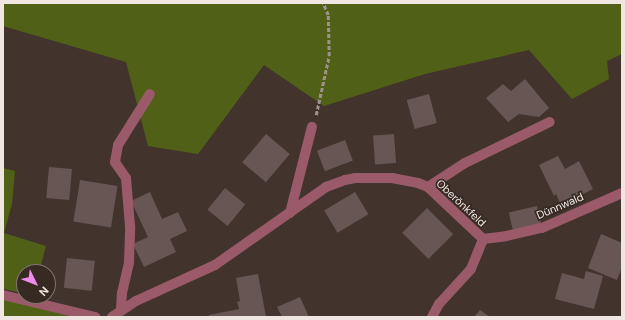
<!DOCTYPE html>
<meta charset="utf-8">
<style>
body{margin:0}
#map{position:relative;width:625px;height:320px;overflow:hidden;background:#42342d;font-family:"DM Sans",sans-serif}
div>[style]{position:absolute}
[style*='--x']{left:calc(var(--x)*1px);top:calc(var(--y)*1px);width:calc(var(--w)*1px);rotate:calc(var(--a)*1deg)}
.green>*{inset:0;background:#506117}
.building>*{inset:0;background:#675654;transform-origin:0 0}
.path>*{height:2.5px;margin-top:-1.25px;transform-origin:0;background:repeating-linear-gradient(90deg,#9d928d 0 4px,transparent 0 6px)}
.minor>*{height:10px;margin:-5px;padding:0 5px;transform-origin:5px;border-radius:5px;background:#9a5a69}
span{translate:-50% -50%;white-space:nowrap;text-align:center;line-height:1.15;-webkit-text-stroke:3.5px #372a23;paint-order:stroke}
.street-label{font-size:11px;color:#efe6e2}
.frame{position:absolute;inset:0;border:4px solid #efe6e2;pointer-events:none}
.north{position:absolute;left:16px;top:264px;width:40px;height:40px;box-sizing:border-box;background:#372a23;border:1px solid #81756f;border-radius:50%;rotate:133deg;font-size:11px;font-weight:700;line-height:16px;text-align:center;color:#efe6e2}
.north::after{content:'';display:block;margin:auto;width:14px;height:18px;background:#f38af2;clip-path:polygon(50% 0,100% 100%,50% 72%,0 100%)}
</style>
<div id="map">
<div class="green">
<div style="clip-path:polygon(3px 3px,622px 3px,622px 54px,607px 61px,609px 79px,572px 99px,529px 50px,425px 74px,324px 106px,264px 65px,198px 154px,148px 146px,126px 62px,3px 26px)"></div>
<div style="clip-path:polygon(3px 168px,15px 171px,12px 204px,4px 233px,46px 246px,39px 272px,24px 272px,24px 293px,3px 289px)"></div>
<div style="clip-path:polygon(3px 297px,82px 317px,3px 317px)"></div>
</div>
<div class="building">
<div style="clip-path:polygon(525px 79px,549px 108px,539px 117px,519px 114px,508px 122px,486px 98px,503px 84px,511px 91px)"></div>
<div style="left:429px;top:94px;width:30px;height:23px;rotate:75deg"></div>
<div style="left:266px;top:134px;width:31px;height:37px;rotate:40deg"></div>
<div style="left:394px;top:134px;width:29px;height:21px;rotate:86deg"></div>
<div style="left:345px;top:140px;width:22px;height:30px;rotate:69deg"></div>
<div style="clip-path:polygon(558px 156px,565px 169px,579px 161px,593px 189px,579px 196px,581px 201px,571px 206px,569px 201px,561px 205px,556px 194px,554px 196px,539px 165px)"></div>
<div style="left:49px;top:167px;width:23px;height:31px;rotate:5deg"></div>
<div style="left:80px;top:180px;width:38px;height:42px;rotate:9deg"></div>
<div style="left:225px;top:188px;width:26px;height:28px;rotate:39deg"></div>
<div style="clip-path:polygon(150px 192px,162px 219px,178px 212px,187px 231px,170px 239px,176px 252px,144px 267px,133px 244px,148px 237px,131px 201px)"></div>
<div style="left:355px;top:192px;width:26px;height:36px;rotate:59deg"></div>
<div style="left:537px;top:206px;width:18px;height:29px;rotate:77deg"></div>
<div style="left:427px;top:208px;width:37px;height:35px;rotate:45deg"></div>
<div style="clip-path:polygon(601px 234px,622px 243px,622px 267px,617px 280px,588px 268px)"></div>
<div style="left:67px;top:258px;width:28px;height:30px;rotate:6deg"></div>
<div style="clip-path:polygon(586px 271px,603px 276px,594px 309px,555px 299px,562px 273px,584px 279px)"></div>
<div style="clip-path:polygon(258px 274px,266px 317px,209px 317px,209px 315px,239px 309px,237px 302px,240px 301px,236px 278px)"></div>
<div style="clip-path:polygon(300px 297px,309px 317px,282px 317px,277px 307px)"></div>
<div style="clip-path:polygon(480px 310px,490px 317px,474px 317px)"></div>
</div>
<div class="path">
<div style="--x:316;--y:115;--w:60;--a:-77.6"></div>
<div style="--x:329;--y:56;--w:41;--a:-91.4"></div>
<div style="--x:328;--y:15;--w:13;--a:-113"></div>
</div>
<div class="minor">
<div style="--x:428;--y:187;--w:44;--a:-33"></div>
<div style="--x:465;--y:163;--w:94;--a:-25.8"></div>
<div style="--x:290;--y:213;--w:89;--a:-75.7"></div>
<div style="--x:3;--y:295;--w:95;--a:13.4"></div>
<div style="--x:121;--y:310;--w:17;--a:-87"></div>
<div style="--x:122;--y:293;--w:32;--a:-77"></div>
<div style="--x:129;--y:262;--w:36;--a:-88"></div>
<div style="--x:130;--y:226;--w:48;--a:-94.8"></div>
<div style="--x:126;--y:178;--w:19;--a:-125"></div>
<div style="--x:115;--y:162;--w:17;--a:-80"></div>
<div style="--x:118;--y:145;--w:60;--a:-57.9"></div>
<div style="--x:112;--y:317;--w:29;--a:-34"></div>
<div style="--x:136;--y:301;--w:87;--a:-24.5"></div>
<div style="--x:215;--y:265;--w:136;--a:-35.1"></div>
<div style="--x:326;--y:187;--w:20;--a:-20"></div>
<div style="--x:345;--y:180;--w:10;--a:-11"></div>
<div style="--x:355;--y:178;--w:37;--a:0"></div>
<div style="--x:392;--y:178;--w:26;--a:11"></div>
<div style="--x:418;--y:183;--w:11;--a:22"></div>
<div style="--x:428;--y:187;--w:76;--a:43.4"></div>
<div style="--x:483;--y:239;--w:23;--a:-7"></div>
<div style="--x:506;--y:236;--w:37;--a:-13"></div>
<div style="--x:542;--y:228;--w:87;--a:-23.6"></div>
<div style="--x:432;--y:317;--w:15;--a:-62"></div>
<div style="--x:439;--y:304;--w:47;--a:-47.6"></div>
<div style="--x:471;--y:269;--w:32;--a:-68"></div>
</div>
<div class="street-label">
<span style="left:461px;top:203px;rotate:43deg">Oberönkfeld</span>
<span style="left:560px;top:206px;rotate:-23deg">Dünnwald</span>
</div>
<div class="frame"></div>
<div class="north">N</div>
</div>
